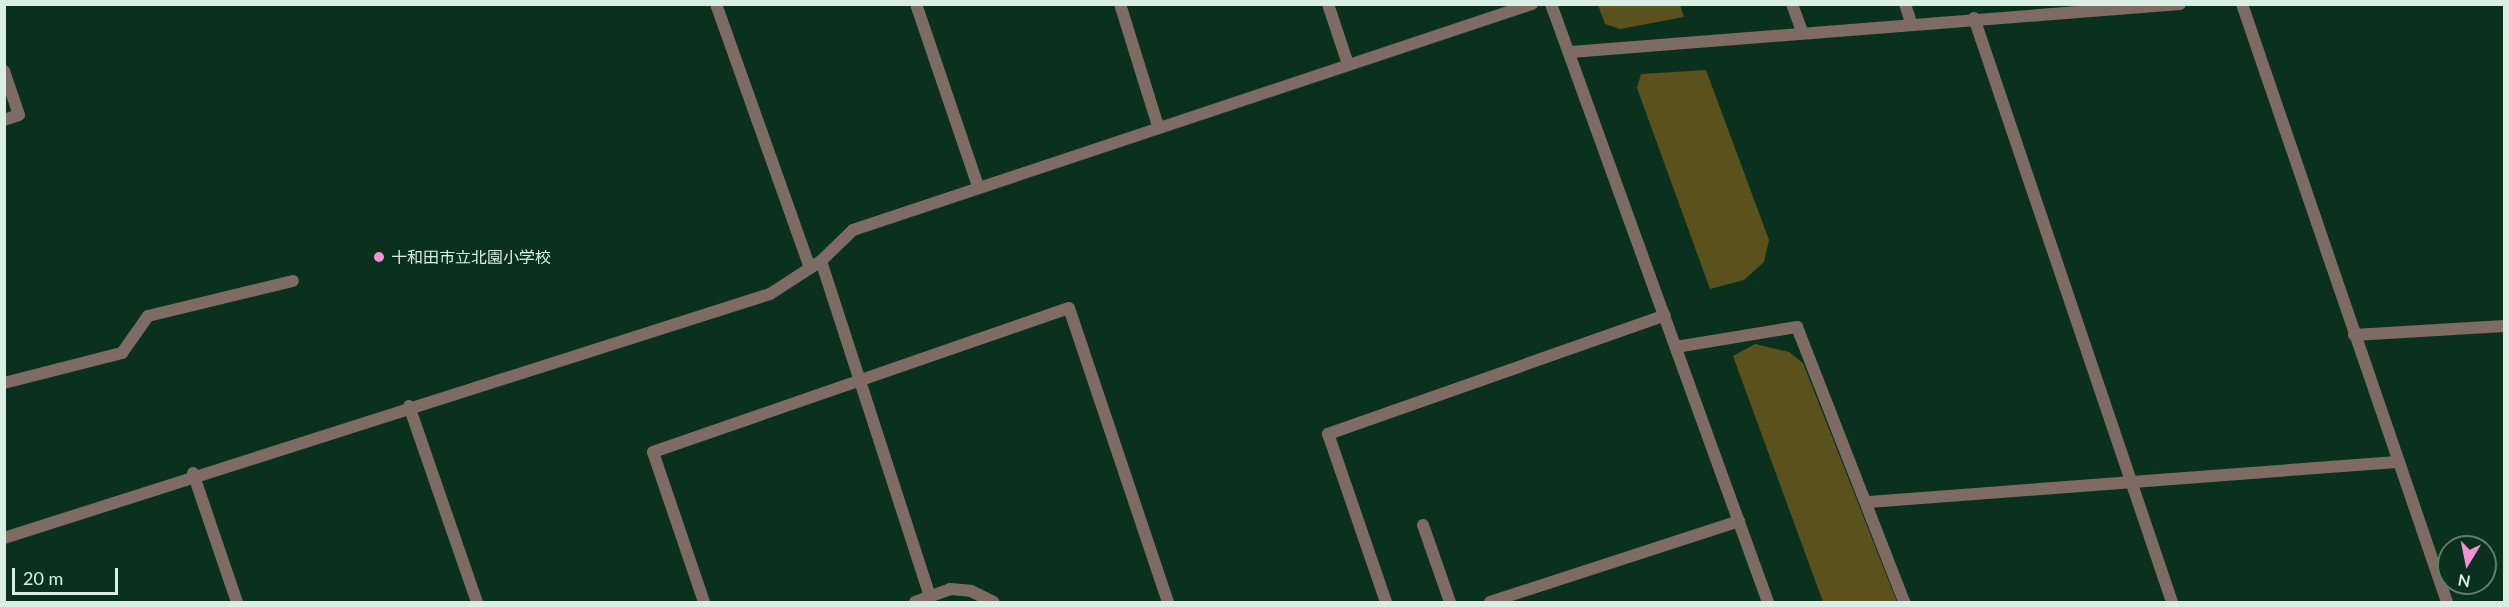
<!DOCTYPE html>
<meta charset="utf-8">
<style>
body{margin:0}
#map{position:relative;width:2509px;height:607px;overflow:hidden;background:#09311e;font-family:Lato,"Noto Sans JP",sans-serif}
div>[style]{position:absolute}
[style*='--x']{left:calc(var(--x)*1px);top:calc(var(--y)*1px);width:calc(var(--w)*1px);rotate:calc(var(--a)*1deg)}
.green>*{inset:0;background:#5a511d}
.service>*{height:12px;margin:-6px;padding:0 6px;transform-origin:6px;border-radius:6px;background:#7d6b64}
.minor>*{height:12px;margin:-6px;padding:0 6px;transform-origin:6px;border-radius:6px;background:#7d6b64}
.dots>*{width:16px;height:16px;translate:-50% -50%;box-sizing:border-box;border:3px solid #09311e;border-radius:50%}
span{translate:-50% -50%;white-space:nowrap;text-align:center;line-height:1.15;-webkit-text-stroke:4.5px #09311e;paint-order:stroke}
.poi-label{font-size:16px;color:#daefe3}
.left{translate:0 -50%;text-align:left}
.frame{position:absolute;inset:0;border:6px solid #daefe3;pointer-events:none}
.north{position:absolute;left:2437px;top:535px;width:60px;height:60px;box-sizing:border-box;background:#09311e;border:2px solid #5d7d6d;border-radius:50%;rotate:190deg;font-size:16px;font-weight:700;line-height:24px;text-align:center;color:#daefe3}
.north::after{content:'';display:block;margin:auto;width:21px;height:27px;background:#f391d5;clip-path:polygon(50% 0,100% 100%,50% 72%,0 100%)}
.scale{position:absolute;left:12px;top:568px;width:106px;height:27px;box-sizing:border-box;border:3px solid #daefe3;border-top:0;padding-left:8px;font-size:18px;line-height:21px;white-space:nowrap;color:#daefe3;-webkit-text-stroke:4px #09311e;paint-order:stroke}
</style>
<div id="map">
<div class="green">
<div style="clip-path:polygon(1598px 5px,1680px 5px,1684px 17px,1620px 29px,1605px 24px)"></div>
<div style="clip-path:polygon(1706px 70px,1769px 240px,1764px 262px,1744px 280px,1710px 289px,1637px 88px,1641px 74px)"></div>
<div style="clip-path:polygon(1755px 344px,1789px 352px,1803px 363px,1897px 602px,1823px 602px,1733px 356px)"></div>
</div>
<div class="service">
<div style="--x:4;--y:71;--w:46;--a:71.2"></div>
<div style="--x:19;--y:115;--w:16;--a:162"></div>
<div style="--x:2354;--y:335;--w:150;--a:-3.4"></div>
<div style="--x:4;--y:383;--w:122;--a:-14.3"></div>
<div style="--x:122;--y:353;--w:45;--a:-54.9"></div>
<div style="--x:148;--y:316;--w:149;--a:-13.6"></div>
<div style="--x:1423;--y:525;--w:82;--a:70.7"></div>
<div style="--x:1490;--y:602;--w:262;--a:-18"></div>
</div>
<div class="minor">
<div style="--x:716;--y:4;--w:280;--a:70.4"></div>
<div style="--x:916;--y:4;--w:192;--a:71.2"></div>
<div style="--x:1120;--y:4;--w:128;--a:72.7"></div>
<div style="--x:1328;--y:4;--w:63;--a:71.6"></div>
<div style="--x:1551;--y:4;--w:636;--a:70.06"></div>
<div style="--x:1792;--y:4;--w:30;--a:70"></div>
<div style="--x:1905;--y:4;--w:19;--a:72"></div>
<div style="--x:2242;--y:4;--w:632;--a:71.08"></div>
<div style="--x:1974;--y:18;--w:617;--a:71.27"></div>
<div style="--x:1571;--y:52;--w:611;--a:-4.51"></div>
<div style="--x:821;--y:261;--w:350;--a:72"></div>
<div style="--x:1676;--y:347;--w:123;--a:-9.4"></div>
<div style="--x:1797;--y:327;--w:295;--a:68.7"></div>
<div style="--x:409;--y:406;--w:207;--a:70.9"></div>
<div style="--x:193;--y:473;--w:136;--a:71.2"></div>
<div style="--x:1869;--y:502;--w:529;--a:-4.34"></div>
<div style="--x:4;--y:538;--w:804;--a:-17.67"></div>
<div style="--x:770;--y:294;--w:61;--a:-32.9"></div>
<div style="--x:821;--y:261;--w:45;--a:-44.1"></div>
<div style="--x:853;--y:230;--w:716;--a:-18.41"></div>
<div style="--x:704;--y:602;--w:158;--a:-108.8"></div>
<div style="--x:653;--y:452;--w:440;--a:-19.1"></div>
<div style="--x:1069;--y:308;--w:310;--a:71.4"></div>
<div style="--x:915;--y:602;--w:37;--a:-20"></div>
<div style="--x:950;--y:589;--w:21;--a:5"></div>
<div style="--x:971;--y:591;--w:25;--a:26"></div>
<div style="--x:1386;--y:602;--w:178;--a:-109"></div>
<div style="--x:1328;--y:434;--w:357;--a:-19.4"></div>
</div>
<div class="dots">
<div style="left:379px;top:257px;background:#f391d5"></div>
</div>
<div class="poi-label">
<span class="left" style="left:391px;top:257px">十和田市立北園小学校</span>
</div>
<div class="frame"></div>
<div class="north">N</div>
<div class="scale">20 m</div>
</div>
